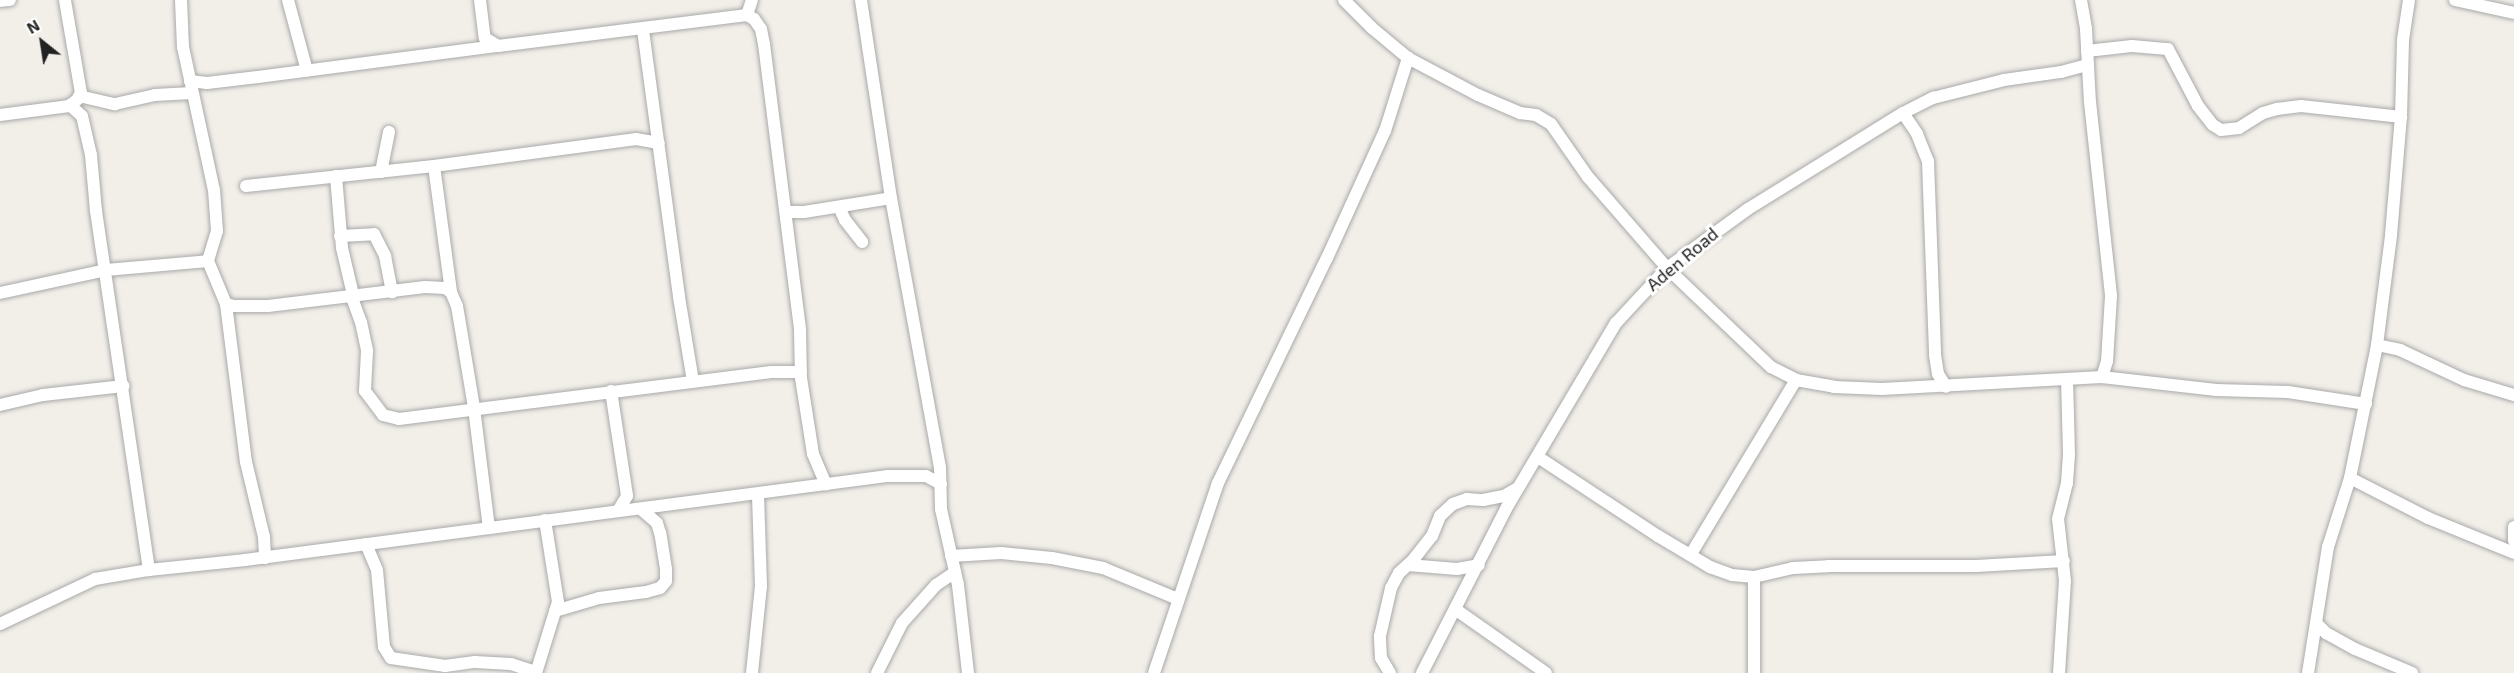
<!DOCTYPE html>
<style>
body{margin:0}
#map{position:relative;width:2514px;height:673px;overflow:hidden;background:#f2efe9;font-family:"Exo 2",sans-serif}
div>[style]{position:absolute}
[style*='--x']{left:calc(var(--x)*1px);top:calc(var(--y)*1px);width:calc(var(--w)*1px);rotate:calc(var(--a)*1deg)}
.roads{filter:drop-shadow(0 0 2px #a9a9a9) drop-shadow(0 0 2px #a9a9a9)}
.minor>*{height:12px;margin:-6px;padding:0 6px;transform-origin:6px;border-radius:6px;background:#fff}
span{translate:-50% -50%;white-space:nowrap;text-align:center;line-height:1.15;-webkit-text-stroke:6px #fff;paint-order:stroke}
.street-label{font-size:18px;color:#222}
.north{position:absolute;left:12px;top:12px;width:60px;height:60px;-webkit-text-stroke:4px #fff;paint-order:stroke;rotate:330deg;font-size:16px;font-weight:700;line-height:24px;text-align:center;color:#222}
.north::after{content:'';display:block;margin:auto;width:21px;height:27px;background:#222;clip-path:polygon(50% 0,100% 100%,50% 72%,0 100%)}
</style>
<div id="map">
<div class="roads">
<div class="minor">
<div style="--x:181;--y:0;--w:47;--a:87.6"></div>
<div style="--x:183;--y:47;--w:146;--a:77.8"></div>
<div style="--x:214;--y:190;--w:41;--a:85.8"></div>
<div style="--x:217;--y:231;--w:31;--a:107"></div>
<div style="--x:288;--y:0;--w:73;--a:75"></div>
<div style="--x:480;--y:0;--w:38;--a:83"></div>
<div style="--x:485;--y:38;--w:15;--a:32"></div>
<div style="--x:498;--y:46;--w:251;--a:-7.1"></div>
<div style="--x:747;--y:15;--w:16;--a:-72"></div>
<div style="--x:861;--y:0;--w:200;--a:81.4"></div>
<div style="--x:891;--y:198;--w:273;--a:79.7"></div>
<div style="--x:940;--y:467;--w:42;--a:88.6"></div>
<div style="--x:941;--y:509;--w:78;--a:77.4"></div>
<div style="--x:958;--y:585;--w:89;--a:83.5"></div>
<div style="--x:1344;--y:0;--w:40;--a:45"></div>
<div style="--x:1372;--y:28;--w:47;--a:39.8"></div>
<div style="--x:1408;--y:58;--w:79;--a:27.9"></div>
<div style="--x:1478;--y:95;--w:46;--a:23.2"></div>
<div style="--x:1520;--y:113;--w:16;--a:7"></div>
<div style="--x:1536;--y:115;--w:17;--a:31"></div>
<div style="--x:1551;--y:124;--w:65;--a:55.1"></div>
<div style="--x:1588;--y:177;--w:121;--a:49"></div>
<div style="--x:1667;--y:268;--w:144;--a:43.6"></div>
<div style="--x:1771;--y:367;--w:28;--a:27"></div>
<div style="--x:1796;--y:380;--w:39;--a:10"></div>
<div style="--x:1834;--y:387;--w:48;--a:2.4"></div>
<div style="--x:1882;--y:389;--w:220;--a:-3.1"></div>
<div style="--x:2102;--y:377;--w:115;--a:6.5"></div>
<div style="--x:2216;--y:390;--w:72;--a:1.6"></div>
<div style="--x:2288;--y:392;--w:79;--a:8.7"></div>
<div style="--x:2081;--y:0;--w:29;--a:80"></div>
<div style="--x:2086;--y:29;--w:73;--a:86.9"></div>
<div style="--x:2090;--y:102;--w:195;--a:83.8"></div>
<div style="--x:2111;--y:296;--w:65;--a:93.5"></div>
<div style="--x:2107;--y:361;--w:17;--a:107"></div>
<div style="--x:2455;--y:0;--w:60;--a:12.4"></div>
<div style="--x:0;--y:1;--w:10;--a:-6"></div>
<div style="--x:747;--y:15;--w:8;--a:30"></div>
<div style="--x:754;--y:19;--w:12;--a:55"></div>
<div style="--x:761;--y:29;--w:15;--a:79"></div>
<div style="--x:764;--y:44;--w:288;--a:82.8"></div>
<div style="--x:800;--y:330;--w:48;--a:88.8"></div>
<div style="--x:801;--y:378;--w:77;--a:81"></div>
<div style="--x:813;--y:454;--w:33;--a:67"></div>
<div style="--x:643;--y:30;--w:269;--a:82.3"></div>
<div style="--x:679;--y:297;--w:86;--a:80.6"></div>
<div style="--x:2087;--y:51;--w:45;--a:-6.3"></div>
<div style="--x:2132;--y:46;--w:36;--a:5"></div>
<div style="--x:2168;--y:49;--w:64;--a:62.2"></div>
<div style="--x:2198;--y:106;--w:24;--a:52"></div>
<div style="--x:2213;--y:125;--w:9;--a:32"></div>
<div style="--x:2221;--y:130;--w:18;--a:-6"></div>
<div style="--x:2239;--y:128;--w:28;--a:-32"></div>
<div style="--x:2263;--y:113;--w:15;--a:-16"></div>
<div style="--x:2277;--y:109;--w:24;--a:-7"></div>
<div style="--x:2301;--y:106;--w:101;--a:6.3"></div>
<div style="--x:190;--y:81;--w:17;--a:7"></div>
<div style="--x:207;--y:83;--w:51;--a:-6.7"></div>
<div style="--x:258;--y:77;--w:242;--a:-7.4"></div>
<div style="--x:79;--y:96;--w:37;--a:13"></div>
<div style="--x:115;--y:104;--w:41;--a:-12.7"></div>
<div style="--x:155;--y:95;--w:37;--a:-3"></div>
<div style="--x:70;--y:105;--w:16;--a:43"></div>
<div style="--x:82;--y:116;--w:40;--a:77"></div>
<div style="--x:91;--y:155;--w:56;--a:84.9"></div>
<div style="--x:96;--y:211;--w:363;--a:81.6"></div>
<div style="--x:1903;--y:113;--w:25;--a:56"></div>
<div style="--x:1917;--y:134;--w:29;--a:68"></div>
<div style="--x:1928;--y:161;--w:194;--a:87.9"></div>
<div style="--x:1935;--y:355;--w:19;--a:81"></div>
<div style="--x:1938;--y:374;--w:15;--a:58"></div>
<div style="--x:0;--y:115;--w:70;--a:-7.4"></div>
<div style="--x:69;--y:106;--w:11;--a:-38"></div>
<div style="--x:78;--y:99;--w:7;--a:-63"></div>
<div style="--x:81;--y:93;--w:94;--a:-99.8"></div>
<div style="--x:434;--y:166;--w:127;--a:82.3"></div>
<div style="--x:381;--y:172;--w:41;--a:-78.7"></div>
<div style="--x:336;--y:176;--w:72;--a:85.2"></div>
<div style="--x:342;--y:248;--w:48;--a:76.8"></div>
<div style="--x:246;--y:186;--w:189;--a:-6.1"></div>
<div style="--x:434;--y:166;--w:204;--a:-7.6"></div>
<div style="--x:636;--y:139;--w:23;--a:10"></div>
<div style="--x:839;--y:207;--w:14;--a:65"></div>
<div style="--x:845;--y:220;--w:28;--a:52"></div>
<div style="--x:786;--y:212;--w:18;--a:0"></div>
<div style="--x:804;--y:212;--w:88;--a:-9.1"></div>
<div style="--x:340;--y:236;--w:34;--a:-3"></div>
<div style="--x:374;--y:234;--w:25;--a:63"></div>
<div style="--x:385;--y:256;--w:37;--a:79"></div>
<div style="--x:0;--y:293;--w:108;--a:-12.2"></div>
<div style="--x:106;--y:270;--w:102;--a:-5"></div>
<div style="--x:208;--y:261;--w:47;--a:67.3"></div>
<div style="--x:226;--y:304;--w:9;--a:13"></div>
<div style="--x:235;--y:306;--w:33;--a:0"></div>
<div style="--x:268;--y:306;--w:158;--a:-6.9"></div>
<div style="--x:425;--y:287;--w:20;--a:3"></div>
<div style="--x:445;--y:288;--w:7;--a:34"></div>
<div style="--x:451;--y:292;--w:15;--a:67"></div>
<div style="--x:457;--y:306;--w:103;--a:80.5"></div>
<div style="--x:474;--y:408;--w:121;--a:82.9"></div>
<div style="--x:351;--y:295;--w:29;--a:70"></div>
<div style="--x:361;--y:322;--w:30;--a:78"></div>
<div style="--x:367;--y:351;--w:40;--a:92.9"></div>
<div style="--x:365;--y:391;--w:30;--a:53"></div>
<div style="--x:383;--y:415;--w:16;--a:14"></div>
<div style="--x:399;--y:419;--w:375;--a:-7.2"></div>
<div style="--x:771;--y:372;--w:30;--a:0"></div>
<div style="--x:226;--y:304;--w:159;--a:82.8"></div>
<div style="--x:246;--y:462;--w:77;--a:76.5"></div>
<div style="--x:264;--y:537;--w:21;--a:87"></div>
<div style="--x:2377;--y:345;--w:24;--a:12"></div>
<div style="--x:2400;--y:350;--w:71;--a:25.1"></div>
<div style="--x:2464;--y:380;--w:52;--a:16.7"></div>
<div style="--x:611;--y:391;--w:106;--a:81.3"></div>
<div style="--x:627;--y:496;--w:17;--a:121"></div>
<div style="--x:0;--y:405;--w:44;--a:-13.1"></div>
<div style="--x:43;--y:395;--w:81;--a:-6.4"></div>
<div style="--x:1538;--y:457;--w:144;--a:33.4"></div>
<div style="--x:1658;--y:536;--w:61;--a:30.8"></div>
<div style="--x:1710;--y:567;--w:23;--a:20"></div>
<div style="--x:1732;--y:575;--w:22;--a:5"></div>
<div style="--x:1754;--y:577;--w:40;--a:-13"></div>
<div style="--x:1793;--y:568;--w:35;--a:-3"></div>
<div style="--x:1828;--y:566;--w:148;--a:0"></div>
<div style="--x:1976;--y:566;--w:88;--a:-3.3"></div>
<div style="--x:2350;--y:478;--w:88;--a:27.1"></div>
<div style="--x:2428;--y:518;--w:93;--a:22.1"></div>
<div style="--x:2514;--y:527;--w:14;--a:90"></div>
<div style="--x:366;--y:544;--w:28;--a:67"></div>
<div style="--x:377;--y:570;--w:77;--a:84.8"></div>
<div style="--x:384;--y:647;--w:13;--a:58"></div>
<div style="--x:391;--y:658;--w:55;--a:8.4"></div>
<div style="--x:445;--y:666;--w:30;--a:-8"></div>
<div style="--x:475;--y:662;--w:36;--a:3"></div>
<div style="--x:511;--y:664;--w:26;--a:18"></div>
<div style="--x:1691;--y:554;--w:203;--a:-58.9"></div>
<div style="--x:951;--y:556;--w:50;--a:-3.4"></div>
<div style="--x:1001;--y:553;--w:51;--a:5.6"></div>
<div style="--x:1052;--y:558;--w:52;--a:11.1"></div>
<div style="--x:1103;--y:568;--w:81;--a:22.5"></div>
<div style="--x:1408;--y:565;--w:49;--a:4.7"></div>
<div style="--x:1457;--y:569;--w:22;--a:-10"></div>
<div style="--x:1754;--y:577;--w:96;--a:90"></div>
<div style="--x:1455;--y:609;--w:111;--a:35.1"></div>
<div style="--x:555;--y:611;--w:46;--a:-16.5"></div>
<div style="--x:599;--y:598;--w:47;--a:-7.3"></div>
<div style="--x:646;--y:592;--w:15;--a:-16"></div>
<div style="--x:660;--y:588;--w:9;--a:-49"></div>
<div style="--x:666;--y:581;--w:12;--a:-90"></div>
<div style="--x:666;--y:569;--w:36;--a:-99"></div>
<div style="--x:660;--y:533;--w:10;--a:-107"></div>
<div style="--x:657;--y:523;--w:21;--a:-139"></div>
<div style="--x:0;--y:624;--w:105;--a:-25.3"></div>
<div style="--x:95;--y:579;--w:55;--a:-9.5"></div>
<div style="--x:149;--y:570;--w:97;--a:-5.9"></div>
<div style="--x:245;--y:560;--w:647;--a:-7.45"></div>
<div style="--x:887;--y:476;--w:39;--a:0"></div>
<div style="--x:926;--y:476;--w:17;--a:28"></div>
<div style="--x:2317;--y:624;--w:13;--a:45"></div>
<div style="--x:2326;--y:633;--w:33;--a:29"></div>
<div style="--x:2355;--y:649;--w:62;--a:22.8"></div>
<div style="--x:536;--y:673;--w:74;--a:-72.8"></div>
<div style="--x:558;--y:602;--w:83;--a:-99"></div>
<div style="--x:752;--y:673;--w:87;--a:-84.1"></div>
<div style="--x:761;--y:586;--w:92;--a:-91.9"></div>
<div style="--x:877;--y:673;--w:56;--a:-63.4"></div>
<div style="--x:902;--y:623;--w:51;--a:-48.2"></div>
<div style="--x:936;--y:585;--w:23;--a:-34"></div>
<div style="--x:1154;--y:673;--w:200;--a:-71.4"></div>
<div style="--x:1218;--y:483;--w:250;--a:-64.2"></div>
<div style="--x:1327;--y:258;--w:140;--a:-65.5"></div>
<div style="--x:1385;--y:131;--w:77;--a:-72.5"></div>
<div style="--x:1390;--y:673;--w:17;--a:-121"></div>
<div style="--x:1381;--y:658;--w:22;--a:-93"></div>
<div style="--x:1380;--y:636;--w:49;--a:-77.1"></div>
<div style="--x:1391;--y:588;--w:17;--a:-62"></div>
<div style="--x:1399;--y:573;--w:19;--a:-43"></div>
<div style="--x:1413;--y:560;--w:31;--a:-52"></div>
<div style="--x:1432;--y:536;--w:22;--a:-68"></div>
<div style="--x:1440;--y:516;--w:18;--a:-43"></div>
<div style="--x:1453;--y:504;--w:15;--a:-20"></div>
<div style="--x:1467;--y:499;--w:16;--a:4"></div>
<div style="--x:1483;--y:500;--w:21;--a:-11"></div>
<div style="--x:1504;--y:496;--w:16;--a:-30"></div>
<div style="--x:1422;--y:673;--w:186;--a:-62.9"></div>
<div style="--x:1507;--y:507;--w:214;--a:-59.4"></div>
<div style="--x:1616;--y:323;--w:75;--a:-47.2"></div>
<div style="--x:1667;--y:268;--w:100;--a:-36.1"></div>
<div style="--x:1748;--y:209;--w:182;--a:-31.8"></div>
<div style="--x:1903;--y:113;--w:34;--a:-27"></div>
<div style="--x:1933;--y:98;--w:73;--a:-14.2"></div>
<div style="--x:2004;--y:80;--w:58;--a:-8"></div>
<div style="--x:2061;--y:72;--w:28;--a:-15"></div>
<div style="--x:2059;--y:673;--w:92;--a:-86.3"></div>
<div style="--x:2065;--y:581;--w:62;--a:-96.4"></div>
<div style="--x:2058;--y:519;--w:37;--a:-76"></div>
<div style="--x:2067;--y:483;--w:29;--a:-86"></div>
<div style="--x:2069;--y:454;--w:75;--a:-91.5"></div>
<div style="--x:2308;--y:673;--w:128;--a:-81"></div>
<div style="--x:2328;--y:547;--w:72;--a:-72.3"></div>
<div style="--x:2350;--y:478;--w:136;--a:-78.5"></div>
<div style="--x:2377;--y:345;--w:111;--a:-82.7"></div>
<div style="--x:2391;--y:235;--w:118;--a:-85.2"></div>
<div style="--x:2401;--y:117;--w:77;--a:-88.5"></div>
<div style="--x:2403;--y:40;--w:40;--a:-81.5"></div>
</div>
</div>
<div class="street-label">
<span style="left:1682px;top:259px;rotate:-40deg">Aden Road</span>
</div>
<div class="north">N</div>
</div>
